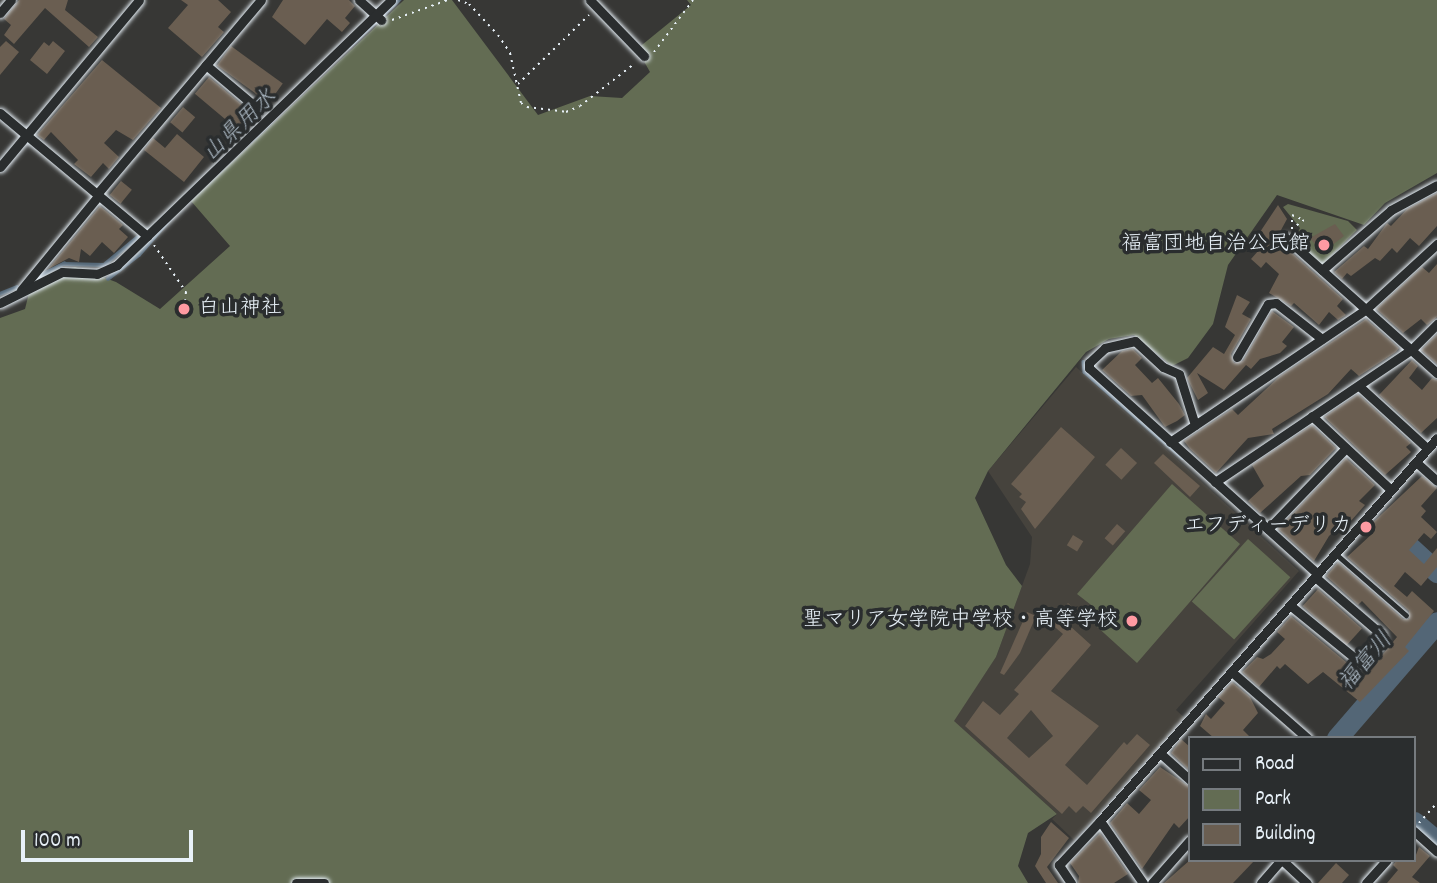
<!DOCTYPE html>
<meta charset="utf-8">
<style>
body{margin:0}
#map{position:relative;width:1437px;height:883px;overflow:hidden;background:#373735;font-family:Dekko,"Klee One",sans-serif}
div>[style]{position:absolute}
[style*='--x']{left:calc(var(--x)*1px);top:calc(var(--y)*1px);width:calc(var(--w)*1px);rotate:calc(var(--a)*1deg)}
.built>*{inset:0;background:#46433d}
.green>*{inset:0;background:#636c53;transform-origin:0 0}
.stream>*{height:3.5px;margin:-1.75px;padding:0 1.75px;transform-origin:1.75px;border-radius:1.75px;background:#536676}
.river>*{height:21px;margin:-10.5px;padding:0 10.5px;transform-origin:10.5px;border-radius:10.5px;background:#536676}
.building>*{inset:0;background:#6a5e51;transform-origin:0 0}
.path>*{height:2px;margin-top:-1px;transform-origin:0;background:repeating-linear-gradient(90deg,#e8f1f8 0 2px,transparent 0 7px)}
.roads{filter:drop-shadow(0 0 2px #e8f1f8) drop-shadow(0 0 2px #e8f1f8)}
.service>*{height:4.5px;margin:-2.25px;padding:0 2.25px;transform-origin:2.25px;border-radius:2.25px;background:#2a2d2e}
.minor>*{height:9px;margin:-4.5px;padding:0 4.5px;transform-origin:4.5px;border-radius:4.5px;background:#2a2d2e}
.dots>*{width:19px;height:19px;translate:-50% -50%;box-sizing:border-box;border:4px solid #2a2d2e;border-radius:50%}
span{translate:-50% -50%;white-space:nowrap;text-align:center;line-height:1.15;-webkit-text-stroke:7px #2a2d2e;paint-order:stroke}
.poi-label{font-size:21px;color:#e8f1f8}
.right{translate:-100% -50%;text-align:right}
.left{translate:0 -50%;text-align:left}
.water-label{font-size:23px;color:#acb9c4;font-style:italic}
.legend{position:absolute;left:1188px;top:736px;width:228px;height:126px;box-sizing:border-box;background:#2a2d2e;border:2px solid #767b7f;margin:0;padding:9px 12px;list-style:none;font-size:21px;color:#e8f1f8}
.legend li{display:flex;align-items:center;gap:14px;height:35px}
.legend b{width:35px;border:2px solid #767b7f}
.scale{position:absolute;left:21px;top:830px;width:172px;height:32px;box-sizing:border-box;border:4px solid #e8f1f8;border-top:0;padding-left:9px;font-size:21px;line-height:24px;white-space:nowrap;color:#e8f1f8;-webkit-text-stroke:5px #2a2d2e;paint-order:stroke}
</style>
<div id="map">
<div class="built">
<div style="clip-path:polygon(1076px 367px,1299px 571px,1176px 710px,1185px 718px,1074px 840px,1052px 819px,1057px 814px,953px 721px,996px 657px,1030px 564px,1032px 537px,988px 471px)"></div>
</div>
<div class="green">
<div style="clip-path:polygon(404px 0,452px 0,538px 115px,590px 96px,622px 98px,650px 72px,637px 49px,691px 5px,687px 0,1437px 0,1437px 173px,1385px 203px,1364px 225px,1277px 195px,1228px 265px,1213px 324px,1188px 358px,1172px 366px,1134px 335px,1109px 339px,1086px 352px,988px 471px,975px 498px,1006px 565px,1022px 586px,996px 657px,954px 721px,1057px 814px,1028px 833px,1018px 866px,1028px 883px,0 883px,0 318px,25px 309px,33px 277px,75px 267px,116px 282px,160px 309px,230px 246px,191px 201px)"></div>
<div style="clip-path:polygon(1288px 204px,1348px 221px,1357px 230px,1322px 265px,1294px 240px,1300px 228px,1283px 207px)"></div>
<div style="clip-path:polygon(1172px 484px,1240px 544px,1137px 663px,1094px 624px,1095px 608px,1077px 594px)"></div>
<div style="left:1248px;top:539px;width:57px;height:84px;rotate:42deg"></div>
</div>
<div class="stream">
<div style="--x:349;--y:47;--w:69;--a:-43.2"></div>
<div style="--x:251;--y:141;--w:28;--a:-44"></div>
<div style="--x:34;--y:279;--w:34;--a:-27"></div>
<div style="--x:64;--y:264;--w:40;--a:1.4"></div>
<div style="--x:104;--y:265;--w:43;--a:-39.3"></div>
<div style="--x:108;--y:279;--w:39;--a:-38"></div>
<div style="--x:139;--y:255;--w:50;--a:-49"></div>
<div style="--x:0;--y:294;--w:18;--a:-22"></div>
<div style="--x:1084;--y:362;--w:10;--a:84"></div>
<div style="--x:1085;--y:372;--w:130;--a:41.3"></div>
</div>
<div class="river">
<div style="--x:1390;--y:529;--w:64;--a:42.5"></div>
<div style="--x:1337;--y:738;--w:153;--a:-49.2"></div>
<div style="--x:1414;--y:822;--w:30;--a:40"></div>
</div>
<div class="building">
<div style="clip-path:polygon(19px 0,68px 0,65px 10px,98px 37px,89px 47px,45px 8px,14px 44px,4px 35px,11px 25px,4px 19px)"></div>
<div style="clip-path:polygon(181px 0,218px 0,231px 12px,218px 27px,224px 32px,202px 57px,168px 28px,188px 5px)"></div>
<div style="clip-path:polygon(283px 0,349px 0,355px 6px,345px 18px,350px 23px,342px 32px,327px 19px,305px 45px,272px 17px)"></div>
<div style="clip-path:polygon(6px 41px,19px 52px,0 75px,0 47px)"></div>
<div style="clip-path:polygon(53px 41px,65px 51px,47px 74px,30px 60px,44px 42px,49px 46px)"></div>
<div style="left:231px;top:46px;width:64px;height:24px;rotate:36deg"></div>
<div style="clip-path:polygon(102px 60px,161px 108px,133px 140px,116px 130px,104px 143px,119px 157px,109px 169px,103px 163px,91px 177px,74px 164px,78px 160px,51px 132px,44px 140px,37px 135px)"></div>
<div style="left:209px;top:77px;width:56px;height:22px;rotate:40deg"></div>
<div style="left:183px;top:107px;width:16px;height:20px;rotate:40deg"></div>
<div style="clip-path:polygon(177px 134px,204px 157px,184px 182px,144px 150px,153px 138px,165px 148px)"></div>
<div style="left:121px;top:181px;width:14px;height:18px;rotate:39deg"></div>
<div style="clip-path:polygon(1437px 193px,1437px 226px,1419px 246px,1410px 238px,1397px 253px,1392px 248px,1380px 261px,1375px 258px,1351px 276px,1347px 273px,1342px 279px,1334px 272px,1364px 246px,1368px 249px,1387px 223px,1391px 226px,1407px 209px)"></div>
<div style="clip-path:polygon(1278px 205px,1287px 219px,1274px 243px,1290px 251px,1343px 299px,1337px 306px,1346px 315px,1338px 320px,1329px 312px,1319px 325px,1294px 303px,1291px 306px,1274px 296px,1269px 293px,1279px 274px,1266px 262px,1261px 268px,1251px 259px,1266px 242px,1258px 235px)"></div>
<div style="clip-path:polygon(100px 206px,123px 225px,119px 229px,128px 237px,114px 253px,102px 242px,90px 256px,81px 249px,79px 262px,69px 258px,48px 269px)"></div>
<div style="clip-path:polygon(1335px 224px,1344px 236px,1322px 253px,1310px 238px)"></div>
<div style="clip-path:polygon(1437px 264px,1437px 317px,1427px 325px,1421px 319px,1403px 333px,1376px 309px,1422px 267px,1429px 273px)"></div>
<div style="clip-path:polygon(1237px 295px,1250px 302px,1242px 314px,1251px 319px,1231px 354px,1234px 363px,1243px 361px,1272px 311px,1294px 327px,1282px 342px,1287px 346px,1280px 353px,1260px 359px,1251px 369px,1246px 365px,1224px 390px,1197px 373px,1208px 393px,1198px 400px,1187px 378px,1213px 347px,1224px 354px,1235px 335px,1225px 327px)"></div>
<div style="clip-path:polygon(1366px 319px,1399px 348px,1396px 352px,1359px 376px,1351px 369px,1328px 394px,1272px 429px,1274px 434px,1248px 438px,1216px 473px,1190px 449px,1184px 441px,1232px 409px,1238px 415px,1280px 376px)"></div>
<div style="clip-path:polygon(1437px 334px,1437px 364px,1421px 350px)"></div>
<div style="clip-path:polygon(1133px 349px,1142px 358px,1135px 365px,1152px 383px,1158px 378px,1179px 404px,1185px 415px,1177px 421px,1165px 427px,1142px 395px,1131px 396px,1102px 370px,1122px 351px)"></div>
<div style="clip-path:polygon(1412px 360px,1418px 366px,1409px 378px,1422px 390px,1432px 378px,1437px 380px,1437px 418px,1421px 433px,1379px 395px)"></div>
<div style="clip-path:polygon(1358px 394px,1411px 443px,1406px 447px,1411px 452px,1385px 475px,1324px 417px)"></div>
<div style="clip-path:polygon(1312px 425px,1336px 448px,1310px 475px,1301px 476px,1260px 513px,1248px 501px,1264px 486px,1252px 465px)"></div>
<div style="clip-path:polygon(1061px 427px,1095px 457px,1035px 529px,1021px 509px,1026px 502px,1019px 497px,1022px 494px,1011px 484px)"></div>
<div style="left:1121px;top:448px;width:22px;height:23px;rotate:43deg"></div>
<div style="clip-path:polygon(1163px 454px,1200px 486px,1190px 497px,1154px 463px)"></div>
<div style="clip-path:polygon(1346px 458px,1375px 485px,1359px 501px,1365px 505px,1342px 531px,1338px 527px,1329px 536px,1314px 561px,1278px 529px)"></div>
<div style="clip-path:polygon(1422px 476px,1437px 488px,1421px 506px,1426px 511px,1421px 517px,1437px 532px,1431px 539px,1424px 533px,1409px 550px,1424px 564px,1437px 548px,1437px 567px,1421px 586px,1405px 572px,1394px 586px,1407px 597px,1412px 591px,1434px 611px,1405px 647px,1409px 651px,1360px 702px,1323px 672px,1308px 684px,1285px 664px,1280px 669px,1277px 666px,1259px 687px,1242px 672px,1257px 657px,1263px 659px,1271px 654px,1285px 639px,1277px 632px,1291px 616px,1364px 677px,1397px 637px,1362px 601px,1358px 605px,1326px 576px,1338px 562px,1403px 619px,1409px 619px,1409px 611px,1347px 557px,1373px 533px,1367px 528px)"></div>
<div style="left:1117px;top:524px;width:11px;height:19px;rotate:41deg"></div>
<div style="left:1073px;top:535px;width:12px;height:12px;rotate:31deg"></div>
<div style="left:1318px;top:589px;width:59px;height:23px;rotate:42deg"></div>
<div style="clip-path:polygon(evenodd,1068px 603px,1080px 614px,1070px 626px,1091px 645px,1051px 691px,1099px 726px,1065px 765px,1087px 785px,1124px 742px,1127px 745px,1137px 734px,1150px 745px,1091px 813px,1083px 806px,1076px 813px,1069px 806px,1062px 814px,965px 726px,983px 701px,1000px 715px,1019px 694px,1014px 690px,1063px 634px,1050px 623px,1068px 603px,1031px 710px,1053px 736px,1029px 758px,1007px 738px,1031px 710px)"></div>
<div style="clip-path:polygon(1027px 612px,1036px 616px,1020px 653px,1004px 675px,1000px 673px)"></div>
<div style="clip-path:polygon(1232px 682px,1250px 697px,1258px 713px,1243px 730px,1251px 738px,1214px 738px,1200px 726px,1206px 714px,1211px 719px,1225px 703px,1218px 697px)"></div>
<div style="clip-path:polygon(1181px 739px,1190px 747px,1190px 771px,1171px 753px)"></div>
<div style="clip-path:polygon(1160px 767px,1190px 787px,1190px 816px,1179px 828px,1174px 823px,1142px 869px,1110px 823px,1127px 803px,1139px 814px,1151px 800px,1139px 790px)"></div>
<div style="clip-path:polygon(1051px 822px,1069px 838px,1047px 867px,1058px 883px,1046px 883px,1035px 866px,1041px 854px,1041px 837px)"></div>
<div style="clip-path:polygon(1100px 833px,1128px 874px,1114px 883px,1078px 883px,1079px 876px,1070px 863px)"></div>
<div style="clip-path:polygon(1419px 847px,1430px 856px,1412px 877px,1420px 883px,1387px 883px,1398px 870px,1393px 865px,1397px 860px,1414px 860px)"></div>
<div style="clip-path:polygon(1190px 860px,1255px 860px,1233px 883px,1164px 883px)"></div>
<div style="clip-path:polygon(1336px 863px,1349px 875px,1342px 883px,1318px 883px)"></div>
</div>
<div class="path">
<div style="--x:458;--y:0;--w:12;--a:20"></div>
<div style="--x:469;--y:4;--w:42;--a:46.9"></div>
<div style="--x:498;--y:35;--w:22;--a:56"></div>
<div style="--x:510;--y:53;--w:51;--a:77.6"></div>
<div style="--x:521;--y:103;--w:7;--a:34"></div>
<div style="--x:527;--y:107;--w:39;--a:7"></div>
<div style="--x:566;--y:112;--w:15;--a:-23"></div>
<div style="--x:580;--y:106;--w:68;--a:-37.9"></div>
<div style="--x:392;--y:20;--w:59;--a:-19.7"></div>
<div style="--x:654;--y:52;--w:65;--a:-53.1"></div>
<div style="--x:518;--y:84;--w:99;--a:-44.2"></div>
<div style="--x:1292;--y:229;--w:14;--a:-90"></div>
<div style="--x:1292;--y:215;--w:13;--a:23"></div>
<div style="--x:1304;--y:220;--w:14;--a:144"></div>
<div style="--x:154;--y:245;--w:57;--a:55.8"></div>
<div style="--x:186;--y:292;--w:17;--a:97"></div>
<div style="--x:1419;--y:823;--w:27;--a:-48"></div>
</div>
<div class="roads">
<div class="service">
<div style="--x:1336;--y:554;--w:93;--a:41.1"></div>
</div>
<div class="minor">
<div style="--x:359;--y:0;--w:30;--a:42"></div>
<div style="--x:590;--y:0;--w:78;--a:46"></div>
<div style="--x:0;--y:13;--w:17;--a:-50"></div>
<div style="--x:206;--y:65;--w:68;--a:40.2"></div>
<div style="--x:0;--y:113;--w:192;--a:39.9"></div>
<div style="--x:0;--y:167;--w:217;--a:-50.2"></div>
<div style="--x:97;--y:194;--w:254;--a:-49.8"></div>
<div style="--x:1286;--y:238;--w:203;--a:41.8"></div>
<div style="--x:1322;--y:270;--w:91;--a:-41"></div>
<div style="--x:1391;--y:210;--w:52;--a:-28.5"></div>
<div style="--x:21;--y:290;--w:123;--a:-50.6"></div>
<div style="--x:0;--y:303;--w:69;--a:-26.6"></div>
<div style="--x:62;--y:272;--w:35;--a:3"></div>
<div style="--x:97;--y:274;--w:22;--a:-24"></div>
<div style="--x:117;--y:265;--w:381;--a:-44"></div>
<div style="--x:1237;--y:357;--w:61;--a:-59.7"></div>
<div style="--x:1268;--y:304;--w:8;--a:-7"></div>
<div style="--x:1276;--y:303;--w:58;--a:38"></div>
<div style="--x:1359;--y:386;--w:93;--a:42.4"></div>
<div style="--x:1312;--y:416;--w:108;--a:43.1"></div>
<div style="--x:1195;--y:425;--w:53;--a:-107.4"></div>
<div style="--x:1179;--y:374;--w:17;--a:-156"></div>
<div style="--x:1163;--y:367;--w:38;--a:-137"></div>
<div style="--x:1135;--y:341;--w:31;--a:167"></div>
<div style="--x:1105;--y:348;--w:22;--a:137"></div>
<div style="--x:1089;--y:363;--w:5;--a:90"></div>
<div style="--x:1089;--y:368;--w:308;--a:42"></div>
<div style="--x:1170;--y:442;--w:235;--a:-34.1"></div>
<div style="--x:1365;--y:310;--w:98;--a:-42.5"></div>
<div style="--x:1416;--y:462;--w:28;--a:42"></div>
<div style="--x:1215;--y:482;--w:236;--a:-34"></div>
<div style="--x:1411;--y:350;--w:37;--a:-45"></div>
<div style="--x:1268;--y:529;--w:112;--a:-46.1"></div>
<div style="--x:1291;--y:606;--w:90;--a:39.2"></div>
<div style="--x:1361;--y:663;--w:30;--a:-44"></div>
<div style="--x:1383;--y:642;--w:8;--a:-104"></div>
<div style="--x:1381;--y:634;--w:87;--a:-139.2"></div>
<div style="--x:1232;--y:672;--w:100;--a:41.3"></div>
<div style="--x:1160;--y:753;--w:40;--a:42"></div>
<div style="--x:1414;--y:831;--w:31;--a:42"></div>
<div style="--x:1282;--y:860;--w:34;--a:43"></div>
<div style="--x:296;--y:883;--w:28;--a:0"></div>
<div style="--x:1071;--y:883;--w:22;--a:-124"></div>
<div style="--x:1059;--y:865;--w:60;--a:-47"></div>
<div style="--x:1143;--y:883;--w:75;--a:-124.7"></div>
<div style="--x:1100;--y:821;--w:510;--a:-48.66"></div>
<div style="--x:1152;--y:883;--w:57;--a:-48.5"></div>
<div style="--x:1261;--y:883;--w:30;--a:-49"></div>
<div style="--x:1366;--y:883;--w:31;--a:-48"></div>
</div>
</div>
<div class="dots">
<div style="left:1324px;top:245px;background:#ff9aa2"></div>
<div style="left:184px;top:309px;background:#ff9aa2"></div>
<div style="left:1366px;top:527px;background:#ff9aa2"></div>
<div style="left:1132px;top:621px;background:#ff9aa2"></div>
</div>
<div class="poi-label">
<span class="right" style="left:1310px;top:245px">福富団地自治公民館</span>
<span class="left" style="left:198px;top:309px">白山神社</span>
<span class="right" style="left:1352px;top:527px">エフディーデリカ</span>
<span class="right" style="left:1118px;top:621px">聖マリア女学院中学校・高等学校</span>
</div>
<div class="water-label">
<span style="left:241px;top:127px;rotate:-44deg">山県用水</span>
<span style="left:1367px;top:663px;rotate:-49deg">福富川</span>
</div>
<ul class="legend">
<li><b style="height:9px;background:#2a2d2e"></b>Road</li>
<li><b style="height:19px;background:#636c53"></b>Park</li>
<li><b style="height:19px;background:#6a5e51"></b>Building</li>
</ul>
<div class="scale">100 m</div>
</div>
